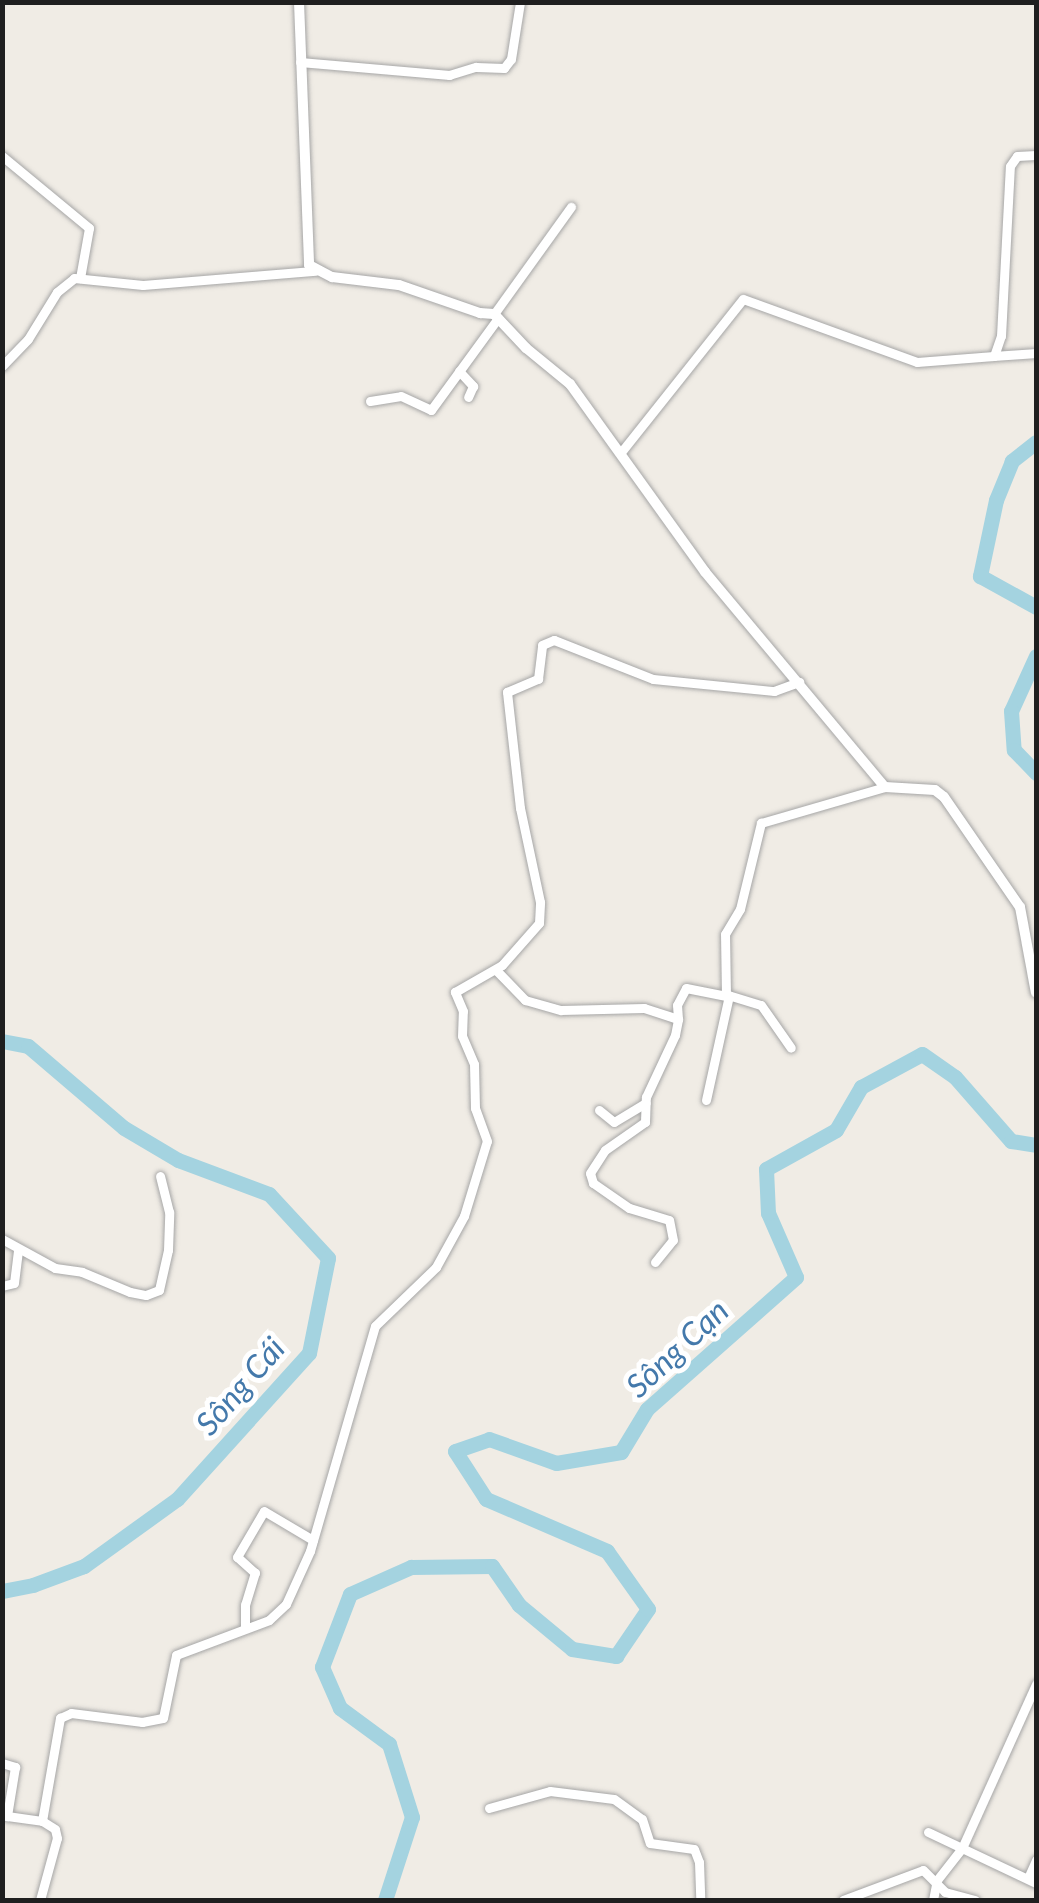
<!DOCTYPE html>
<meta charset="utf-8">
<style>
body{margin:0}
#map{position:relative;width:1039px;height:1903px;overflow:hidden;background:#f0ece5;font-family:Lato,sans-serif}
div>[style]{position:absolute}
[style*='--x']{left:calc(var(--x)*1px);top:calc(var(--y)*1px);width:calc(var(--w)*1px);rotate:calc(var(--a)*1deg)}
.river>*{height:15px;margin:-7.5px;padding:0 7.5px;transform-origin:7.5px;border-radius:7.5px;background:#a4d3e0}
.roads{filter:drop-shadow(0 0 2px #a6a6a6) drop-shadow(0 0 2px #a6a6a6)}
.minor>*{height:9px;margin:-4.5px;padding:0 4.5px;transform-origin:4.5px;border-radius:4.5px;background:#fff}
.tertiary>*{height:10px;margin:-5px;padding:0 5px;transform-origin:5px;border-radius:5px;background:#fff}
span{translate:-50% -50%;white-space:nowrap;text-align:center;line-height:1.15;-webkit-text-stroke:10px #fff;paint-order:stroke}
.water-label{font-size:32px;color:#4479ab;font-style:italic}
.frame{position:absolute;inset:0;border:5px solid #1f1f1f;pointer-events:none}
</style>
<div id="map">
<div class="river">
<div style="--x:1036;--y:442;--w:31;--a:142"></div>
<div style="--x:1012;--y:461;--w:42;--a:112.3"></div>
<div style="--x:996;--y:500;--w:78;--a:101.9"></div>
<div style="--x:980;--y:576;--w:64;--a:29"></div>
<div style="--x:1036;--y:656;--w:60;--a:114.4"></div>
<div style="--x:1011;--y:711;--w:39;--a:86"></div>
<div style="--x:1014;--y:750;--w:32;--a:46"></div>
<div style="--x:2;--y:1041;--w:26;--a:11"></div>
<div style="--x:28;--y:1046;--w:126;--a:40.5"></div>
<div style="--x:124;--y:1128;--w:63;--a:30.7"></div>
<div style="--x:178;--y:1160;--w:97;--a:20.5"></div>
<div style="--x:269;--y:1194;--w:87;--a:47.3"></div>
<div style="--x:328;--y:1258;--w:97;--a:101.3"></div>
<div style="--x:309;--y:1353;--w:197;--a:132.1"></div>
<div style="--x:177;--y:1499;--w:115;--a:144.2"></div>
<div style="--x:84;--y:1566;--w:54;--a:159.6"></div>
<div style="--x:33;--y:1585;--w:32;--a:169"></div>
<div style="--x:385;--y:1900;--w:87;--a:-72"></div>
<div style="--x:412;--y:1817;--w:77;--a:-107.5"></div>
<div style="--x:389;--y:1744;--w:61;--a:-143.7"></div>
<div style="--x:340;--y:1708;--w:45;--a:-113.7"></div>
<div style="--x:322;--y:1667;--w:78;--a:-69"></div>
<div style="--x:350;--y:1594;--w:67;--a:-23.9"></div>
<div style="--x:411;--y:1567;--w:81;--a:-0.7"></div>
<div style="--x:492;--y:1566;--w:47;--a:55.3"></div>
<div style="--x:519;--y:1605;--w:69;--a:39.7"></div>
<div style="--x:572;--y:1649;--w:45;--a:9"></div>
<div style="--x:616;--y:1656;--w:57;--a:-55.8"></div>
<div style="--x:648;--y:1609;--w:71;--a:-125.3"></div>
<div style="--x:607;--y:1551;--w:132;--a:-156.7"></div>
<div style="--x:486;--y:1499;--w:57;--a:-122.9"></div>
<div style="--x:455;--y:1451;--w:36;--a:-19"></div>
<div style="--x:489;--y:1439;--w:71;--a:19.7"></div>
<div style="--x:556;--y:1463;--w:66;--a:-9.6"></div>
<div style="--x:621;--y:1452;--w:50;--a:-58.8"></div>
<div style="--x:647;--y:1409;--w:199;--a:-41.5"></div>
<div style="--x:796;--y:1277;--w:70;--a:-113.6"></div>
<div style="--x:768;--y:1213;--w:44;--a:-92.6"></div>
<div style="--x:766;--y:1169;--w:80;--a:-29.1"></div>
<div style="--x:836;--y:1130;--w:50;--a:-59.8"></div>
<div style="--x:861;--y:1087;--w:69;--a:-28.4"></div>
<div style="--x:922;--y:1054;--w:40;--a:34.9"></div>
<div style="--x:955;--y:1077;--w:85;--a:48.8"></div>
<div style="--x:1011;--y:1141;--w:25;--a:9"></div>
</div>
<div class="roads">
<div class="minor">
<div style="--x:300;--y:62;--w:150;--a:5"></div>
<div style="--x:449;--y:75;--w:28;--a:-17"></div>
<div style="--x:476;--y:67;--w:28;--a:2"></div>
<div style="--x:504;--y:68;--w:11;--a:-52"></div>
<div style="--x:511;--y:59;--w:58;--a:-81"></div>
<div style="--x:2;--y:156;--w:113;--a:39.6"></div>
<div style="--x:89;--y:228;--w:51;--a:100.2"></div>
<div style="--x:494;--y:314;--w:132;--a:-54.3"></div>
<div style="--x:994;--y:356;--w:42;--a:-4.1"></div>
<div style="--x:2;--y:366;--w:37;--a:-46"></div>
<div style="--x:28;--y:339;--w:55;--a:-58.3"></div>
<div style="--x:57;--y:292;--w:22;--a:-39"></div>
<div style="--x:74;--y:278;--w:69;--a:5.8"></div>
<div style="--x:143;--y:285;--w:173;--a:-4.7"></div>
<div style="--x:459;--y:371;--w:21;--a:47"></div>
<div style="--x:473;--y:386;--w:12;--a:114"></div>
<div style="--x:370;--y:401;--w:31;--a:-9"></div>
<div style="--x:401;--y:396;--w:33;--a:25"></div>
<div style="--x:431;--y:410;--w:114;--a:-53.9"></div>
<div style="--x:622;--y:451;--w:194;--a:-51.5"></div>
<div style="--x:743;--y:299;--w:185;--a:19.9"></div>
<div style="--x:917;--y:362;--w:77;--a:-4.5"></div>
<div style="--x:994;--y:356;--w:21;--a:-71"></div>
<div style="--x:1001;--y:336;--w:170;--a:-87"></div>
<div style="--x:1010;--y:166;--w:12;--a:-55"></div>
<div style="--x:1017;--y:156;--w:19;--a:-3"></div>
<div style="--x:496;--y:970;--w:42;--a:46"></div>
<div style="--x:525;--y:1000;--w:37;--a:16"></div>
<div style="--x:561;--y:1010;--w:83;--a:-1.4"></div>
<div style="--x:644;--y:1008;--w:36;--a:18"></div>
<div style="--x:678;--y:1019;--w:14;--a:-94"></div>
<div style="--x:677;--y:1005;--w:19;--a:-62"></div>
<div style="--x:686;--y:988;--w:41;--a:11.3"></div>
<div style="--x:726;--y:996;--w:62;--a:-90.9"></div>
<div style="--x:725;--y:934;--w:29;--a:-59"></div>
<div style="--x:740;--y:909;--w:89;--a:-76.3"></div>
<div style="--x:761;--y:823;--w:129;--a:-16.2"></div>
<div style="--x:728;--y:995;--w:34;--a:17"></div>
<div style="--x:761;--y:1005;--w:52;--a:55.1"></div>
<div style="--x:706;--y:1100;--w:107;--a:-77.6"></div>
<div style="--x:599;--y:1110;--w:19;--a:39"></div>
<div style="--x:614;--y:1122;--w:37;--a:-31"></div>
<div style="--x:2;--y:1239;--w:60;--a:28.7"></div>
<div style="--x:55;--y:1268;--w:27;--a:8"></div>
<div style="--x:82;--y:1272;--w:52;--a:22.6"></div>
<div style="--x:130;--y:1292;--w:16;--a:11"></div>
<div style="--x:146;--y:1295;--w:14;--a:-21"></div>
<div style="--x:159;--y:1290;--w:41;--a:-77.3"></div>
<div style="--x:168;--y:1250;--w:38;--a:-88"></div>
<div style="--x:169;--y:1212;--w:37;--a:-104"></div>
<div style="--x:655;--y:1262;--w:28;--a:-51"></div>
<div style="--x:673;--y:1240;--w:20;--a:-101"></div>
<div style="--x:669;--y:1220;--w:42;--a:-163.3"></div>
<div style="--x:629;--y:1208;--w:44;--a:-145.2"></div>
<div style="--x:593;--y:1183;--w:10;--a:-107"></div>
<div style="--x:590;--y:1173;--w:27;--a:-57"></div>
<div style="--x:605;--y:1150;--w:49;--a:-35"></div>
<div style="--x:645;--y:1122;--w:25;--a:-88"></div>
<div style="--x:646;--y:1097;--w:68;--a:-64.9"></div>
<div style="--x:675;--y:1035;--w:16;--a:-79"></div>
<div style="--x:2;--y:1286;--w:12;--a:-14"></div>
<div style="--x:14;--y:1283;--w:33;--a:-83"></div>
<div style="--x:245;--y:1628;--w:23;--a:-90"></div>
<div style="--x:245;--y:1605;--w:34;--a:-73"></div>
<div style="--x:255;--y:1573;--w:24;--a:-138"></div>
<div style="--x:237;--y:1557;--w:53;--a:-59.6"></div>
<div style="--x:264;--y:1511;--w:57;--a:30.6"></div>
<div style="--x:2;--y:1763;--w:14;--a:17"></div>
<div style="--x:15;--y:1767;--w:50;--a:99.3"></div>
<div style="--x:7;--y:1816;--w:35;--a:8"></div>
<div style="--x:489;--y:1808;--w:63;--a:-15.6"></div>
<div style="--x:550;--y:1791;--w:64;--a:7.1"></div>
<div style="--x:614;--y:1799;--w:34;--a:36"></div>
<div style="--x:642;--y:1819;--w:25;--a:72"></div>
<div style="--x:650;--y:1843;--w:44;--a:7.8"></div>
<div style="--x:694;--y:1849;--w:14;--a:69"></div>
<div style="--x:699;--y:1862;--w:38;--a:88"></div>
<div style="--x:928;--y:1832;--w:119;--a:25.3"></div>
<div style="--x:1028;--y:1878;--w:20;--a:-66"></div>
<div style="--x:40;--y:1900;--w:64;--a:-74.7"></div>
<div style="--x:57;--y:1838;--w:9;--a:-103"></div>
<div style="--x:55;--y:1829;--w:15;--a:-148"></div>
<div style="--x:42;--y:1821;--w:105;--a:-80.1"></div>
<div style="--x:60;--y:1718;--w:12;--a:-24"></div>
<div style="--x:71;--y:1713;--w:72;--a:7.2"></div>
<div style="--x:142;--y:1722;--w:21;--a:-11"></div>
<div style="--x:163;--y:1718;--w:64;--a:-78.3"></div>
<div style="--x:176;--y:1655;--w:99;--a:-20.6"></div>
<div style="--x:269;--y:1620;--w:23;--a:-43"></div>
<div style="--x:286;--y:1604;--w:58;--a:-65.6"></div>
<div style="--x:310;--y:1551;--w:234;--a:-73.9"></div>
<div style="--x:375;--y:1326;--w:85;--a:-44"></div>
<div style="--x:436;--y:1267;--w:58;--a:-61.2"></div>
<div style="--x:464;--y:1216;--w:78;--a:-73"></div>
<div style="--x:487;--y:1141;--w:35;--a:-110"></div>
<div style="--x:475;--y:1108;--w:44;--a:-91.3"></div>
<div style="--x:474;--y:1064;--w:30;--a:-113"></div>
<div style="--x:462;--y:1036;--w:25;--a:-88"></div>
<div style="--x:463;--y:1011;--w:21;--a:-113"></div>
<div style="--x:455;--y:992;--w:54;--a:-29.9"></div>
<div style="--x:502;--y:965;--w:56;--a:-48.6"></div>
<div style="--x:539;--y:923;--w:21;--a:-87"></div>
<div style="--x:540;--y:902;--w:96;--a:-102"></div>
<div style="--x:520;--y:808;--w:117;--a:-96.4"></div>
<div style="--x:507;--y:692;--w:34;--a:-23"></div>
<div style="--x:538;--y:679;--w:34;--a:-83"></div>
<div style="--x:542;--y:645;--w:13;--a:-23"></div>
<div style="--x:554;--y:640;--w:106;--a:21.5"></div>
<div style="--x:653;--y:679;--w:122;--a:5.7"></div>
<div style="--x:774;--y:691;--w:27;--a:-20"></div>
<div style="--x:843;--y:1900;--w:85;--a:-20.6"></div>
<div style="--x:923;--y:1870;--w:31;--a:45"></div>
<div style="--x:945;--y:1892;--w:31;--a:15"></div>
<div style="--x:933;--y:1900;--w:20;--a:-79"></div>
<div style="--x:937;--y:1880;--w:41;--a:-52"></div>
<div style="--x:962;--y:1848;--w:180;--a:-65.7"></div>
</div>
<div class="tertiary">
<div style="--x:299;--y:2;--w:263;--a:87.8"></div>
<div style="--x:309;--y:265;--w:26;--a:28"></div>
<div style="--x:332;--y:277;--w:67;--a:6.8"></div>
<div style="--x:399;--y:285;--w:86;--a:19.1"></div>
<div style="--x:480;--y:313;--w:14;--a:4"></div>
<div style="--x:494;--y:314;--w:47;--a:46.7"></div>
<div style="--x:526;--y:348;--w:57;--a:39.3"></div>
<div style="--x:570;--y:384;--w:231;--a:54.3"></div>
<div style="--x:705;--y:572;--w:280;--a:50.1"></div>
<div style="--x:885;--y:787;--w:50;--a:3.4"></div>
<div style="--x:935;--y:790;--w:11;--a:38"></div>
<div style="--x:944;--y:797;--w:134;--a:55.4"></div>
<div style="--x:1020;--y:907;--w:87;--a:79.5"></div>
</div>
</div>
<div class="water-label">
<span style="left:677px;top:1348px;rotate:-43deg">Sông Cạn</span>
<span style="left:240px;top:1386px;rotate:-49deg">Sông Cái</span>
</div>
<div class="frame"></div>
</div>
